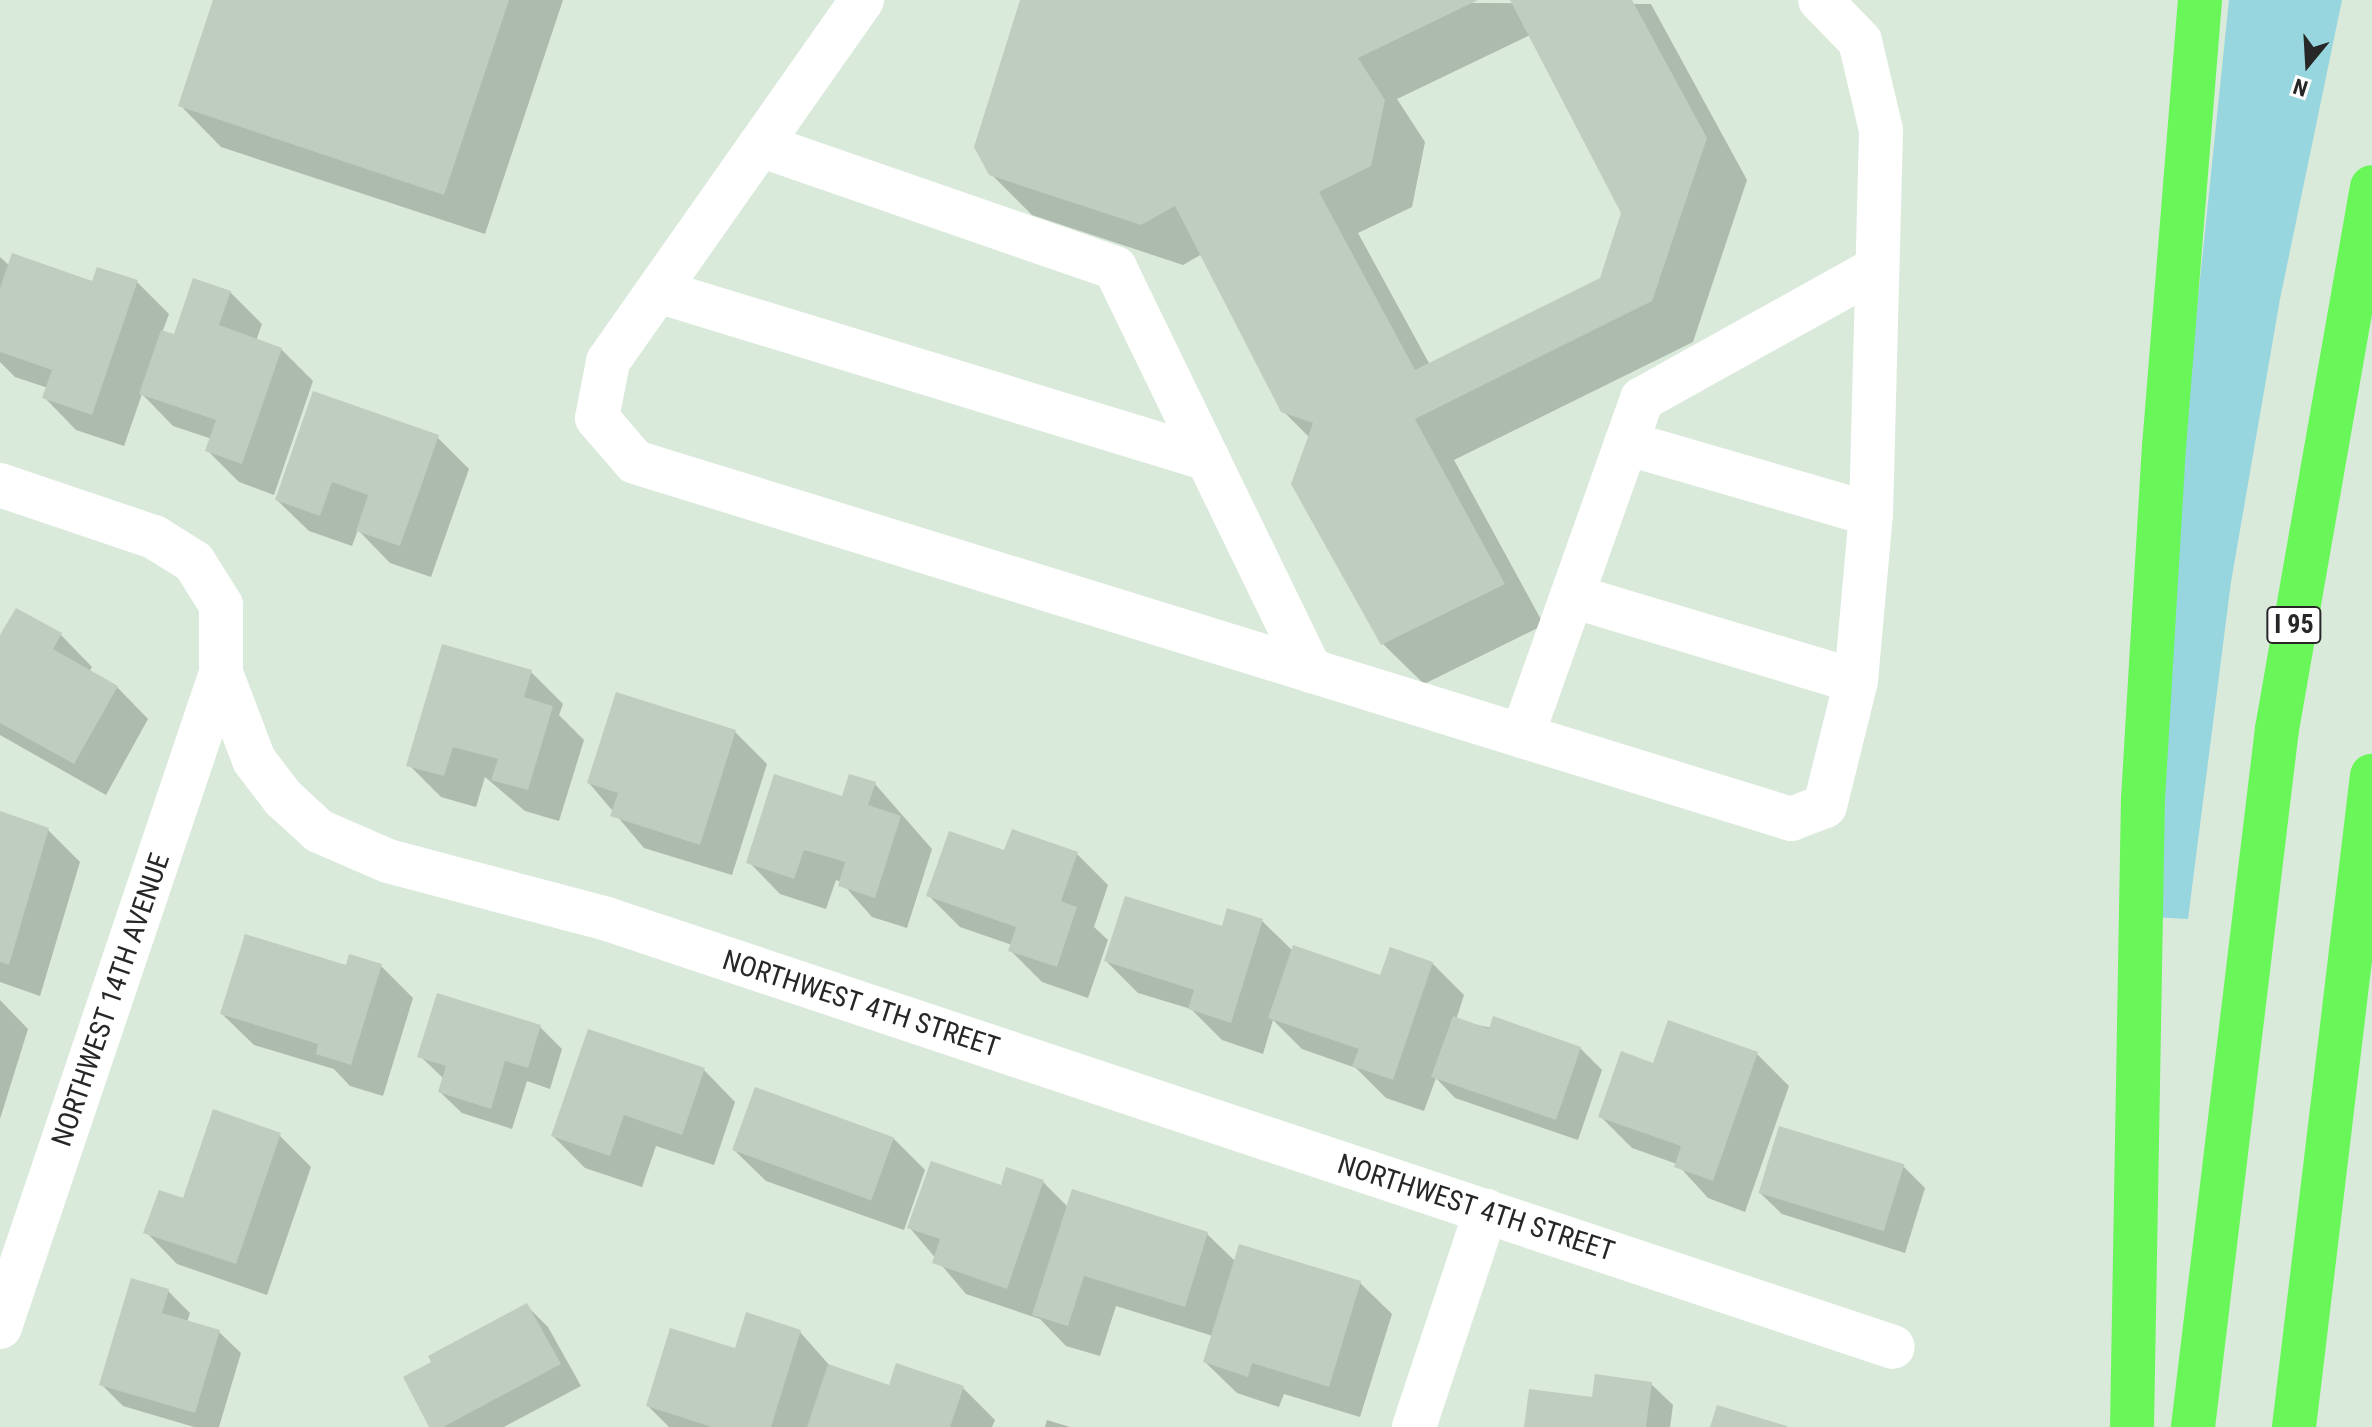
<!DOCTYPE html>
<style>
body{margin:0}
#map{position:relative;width:2372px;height:1427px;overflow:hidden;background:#d9e9da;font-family:"Roboto Condensed",sans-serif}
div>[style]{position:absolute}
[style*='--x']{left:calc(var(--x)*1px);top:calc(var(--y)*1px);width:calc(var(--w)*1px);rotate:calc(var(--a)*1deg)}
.green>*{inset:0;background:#97d6de}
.shadow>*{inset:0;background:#0003}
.building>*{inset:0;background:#bfccc0;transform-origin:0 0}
.minor>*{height:44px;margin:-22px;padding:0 22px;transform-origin:22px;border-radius:22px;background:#fff}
.highway>*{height:44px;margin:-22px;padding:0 22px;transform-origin:22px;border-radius:22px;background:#69f658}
span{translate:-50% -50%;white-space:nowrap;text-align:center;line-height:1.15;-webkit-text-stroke:6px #fff;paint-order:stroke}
.shield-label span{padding:2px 6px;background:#fff;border:2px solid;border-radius:6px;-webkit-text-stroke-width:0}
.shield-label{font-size:26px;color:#272727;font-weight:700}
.street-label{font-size:28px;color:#272727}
.north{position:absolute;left:2268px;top:24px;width:80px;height:80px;-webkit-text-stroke:6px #fff;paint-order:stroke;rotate:198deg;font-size:22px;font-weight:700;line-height:32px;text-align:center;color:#272727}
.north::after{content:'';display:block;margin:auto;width:28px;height:36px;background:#272727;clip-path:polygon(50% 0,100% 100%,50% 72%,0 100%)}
</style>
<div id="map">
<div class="green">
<div style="clip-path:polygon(2229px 0,2342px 0,2280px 299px,2231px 582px,2188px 919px,2152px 917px,2182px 453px)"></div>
</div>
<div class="shadow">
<div style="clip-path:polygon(215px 0,563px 0,485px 234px,221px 147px,181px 106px)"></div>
<div style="clip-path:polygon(evenodd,1022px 0,1651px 4px,1747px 180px,1693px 342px,1454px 460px,1544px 625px,1424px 684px,1383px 644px,1310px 438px,1283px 411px,1202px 254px,1183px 265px,1032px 215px,991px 174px,1022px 0,1530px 35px,1623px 213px,1602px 280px,1430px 365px,1358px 233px,1412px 207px,1425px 142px,1397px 99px,1530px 35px)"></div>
<div style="clip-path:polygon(0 257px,10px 266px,93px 283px,137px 282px,169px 314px,162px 333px,175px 337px,230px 292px,262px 324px,256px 341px,281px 349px,313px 381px,274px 495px,239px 482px,208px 451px,212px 439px,173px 426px,142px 394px,124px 446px,76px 430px,45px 398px,48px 388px,15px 377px,0 362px)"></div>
<div style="clip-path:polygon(437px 437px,469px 469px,431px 577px,390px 563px,358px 530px,352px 546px,309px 531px,277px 500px)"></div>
<div style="clip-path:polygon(61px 635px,92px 667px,89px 672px,117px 687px,148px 719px,106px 795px,0 735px,0 639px)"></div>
<div style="clip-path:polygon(531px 672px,563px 704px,559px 715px,584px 740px,559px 821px,525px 811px,485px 777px,476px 807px,441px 797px,409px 765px)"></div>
<div style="clip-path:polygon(735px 732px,767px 764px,732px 875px,644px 848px,589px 783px)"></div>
<div style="clip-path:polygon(875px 784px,932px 849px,907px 928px,872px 917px,841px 882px,836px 880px,826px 909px,780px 894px,749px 862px,843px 798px)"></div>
<div style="clip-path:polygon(0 813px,48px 830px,80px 862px,40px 996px,0 982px)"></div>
<div style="clip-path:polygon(1077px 854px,1108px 885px,1094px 927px,1108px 940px,1088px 998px,1042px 982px,1010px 950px,1012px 945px,960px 927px,928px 895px)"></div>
<div style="clip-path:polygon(1262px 921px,1293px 951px,1381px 977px,1432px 963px,1464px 995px,1456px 1020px,1580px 1048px,1602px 1070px,1578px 1140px,1455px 1098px,1436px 1078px,1424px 1111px,1386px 1098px,1356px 1068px,1302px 1049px,1273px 1020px,1263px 1054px,1222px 1040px,1191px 1009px,1138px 993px,1106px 961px)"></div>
<div style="clip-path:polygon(381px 966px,413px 998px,383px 1096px,350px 1086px,334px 1069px,254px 1045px,222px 1014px,347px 967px)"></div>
<div style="clip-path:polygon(438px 995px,540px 1027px,562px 1049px,550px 1089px,527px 1081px,512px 1129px,462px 1113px,440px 1092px,444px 1079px,420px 1056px)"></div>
<div style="clip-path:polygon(0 1000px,28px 1029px,0 1119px)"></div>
<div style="clip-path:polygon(1757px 1054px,1789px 1086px,1745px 1212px,1708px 1198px,1677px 1164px,1632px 1148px,1600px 1116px,1654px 1065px)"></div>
<div style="clip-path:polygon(704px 1070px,735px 1102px,714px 1165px,656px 1146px,642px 1187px,585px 1168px,553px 1136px)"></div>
<div style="clip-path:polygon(279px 1135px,311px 1167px,267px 1295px,177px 1264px,146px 1232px)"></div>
<div style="clip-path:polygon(893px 1138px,925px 1170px,904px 1230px,766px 1181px,734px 1150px)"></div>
<div style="clip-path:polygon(1903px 1166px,1925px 1188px,1905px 1253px,1782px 1214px,1760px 1193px)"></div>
<div style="clip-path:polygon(1043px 1182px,1068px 1207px,1207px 1234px,1236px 1262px,1360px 1283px,1392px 1314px,1360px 1417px,1284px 1394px,1279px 1407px,1237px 1393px,1205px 1362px,1213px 1336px,1116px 1306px,1100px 1356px,1066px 1346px,1040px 1319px,966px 1294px,910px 1228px,1002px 1187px)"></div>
<div style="clip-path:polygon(168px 1291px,190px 1313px,187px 1322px,219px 1332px,241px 1353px,219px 1427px,194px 1427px,123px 1406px,101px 1384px)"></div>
<div style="clip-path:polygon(527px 1306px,548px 1327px,581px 1386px,504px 1427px,431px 1427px,434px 1363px)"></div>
<div style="clip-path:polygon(800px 1332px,831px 1367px,890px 1387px,963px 1388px,995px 1420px,992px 1427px,669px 1427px,648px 1406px,736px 1350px)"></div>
<div style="clip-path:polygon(1651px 1384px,1673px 1405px,1670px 1427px,1526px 1427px)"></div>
<div style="clip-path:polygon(1047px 1420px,1070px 1427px,1045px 1427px)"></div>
</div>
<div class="building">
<div style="clip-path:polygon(213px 0,509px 0,444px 195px,178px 106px)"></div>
<div style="clip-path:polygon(1020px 0,1478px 0,1358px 58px,1385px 100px,1371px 166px,1319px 192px,1415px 370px,1600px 278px,1621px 213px,1510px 0,1632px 0,1707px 138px,1652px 301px,1415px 419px,1505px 584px,1381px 645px,1291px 484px,1313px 423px,1281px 412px,1175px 206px,1141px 225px,989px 175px,974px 147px)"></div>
<div style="clip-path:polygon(12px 253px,92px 281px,97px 267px,138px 280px,92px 415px,42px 398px,52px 370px,0 352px,0 288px)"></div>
<div style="clip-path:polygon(193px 278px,231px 291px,219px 325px,282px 348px,242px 464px,205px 451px,216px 420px,139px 394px,161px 330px,174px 334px)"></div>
<div style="clip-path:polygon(313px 391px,439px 435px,400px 546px,356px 531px,368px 495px,332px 482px,320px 516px,275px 500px)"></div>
<div style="clip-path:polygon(16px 608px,62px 633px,53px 649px,118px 686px,74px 764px,0 723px,0 635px)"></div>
<div style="clip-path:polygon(442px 644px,532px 670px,524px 697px,553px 706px,528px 790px,491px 780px,498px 759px,453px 747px,444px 776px,406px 766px)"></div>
<div style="clip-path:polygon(616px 692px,736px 730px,700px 845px,610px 816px,618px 793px,587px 783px)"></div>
<div style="clip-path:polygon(774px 774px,842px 796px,849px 774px,876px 782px,868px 805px,901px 816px,875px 898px,838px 886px,845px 862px,804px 850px,794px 879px,746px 863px)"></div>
<div style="clip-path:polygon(0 811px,49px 828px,9px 965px,0 962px)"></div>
<div style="clip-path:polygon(1012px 829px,1078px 852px,1061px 901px,1077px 907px,1057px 967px,1008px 951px,1016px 927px,926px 896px,949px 831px,1004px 850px)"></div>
<div style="clip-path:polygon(1125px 896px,1222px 926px,1227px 908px,1263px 919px,1231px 1023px,1188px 1009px,1194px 990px,1104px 961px)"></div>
<div style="clip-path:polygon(245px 934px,346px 965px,349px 954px,382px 964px,351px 1065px,316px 1054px,318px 1044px,220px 1014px)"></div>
<div style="clip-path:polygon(1293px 945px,1380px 975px,1390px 947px,1433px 962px,1393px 1080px,1352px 1066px,1359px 1049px,1268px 1018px)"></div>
<div style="clip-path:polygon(437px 993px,541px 1025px,528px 1068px,505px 1061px,491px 1109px,438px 1092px,446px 1066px,417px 1057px)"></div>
<div style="clip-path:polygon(1453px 1016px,1489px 1029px,1493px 1016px,1581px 1047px,1556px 1120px,1431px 1077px)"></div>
<div style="clip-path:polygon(1668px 1020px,1758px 1052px,1713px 1181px,1674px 1167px,1681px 1146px,1598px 1117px,1621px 1051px,1653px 1063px)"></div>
<div style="clip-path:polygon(588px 1029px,705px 1068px,682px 1135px,624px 1115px,610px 1156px,551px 1136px)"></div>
<div style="left:755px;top:1087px;width:148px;height:67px;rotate:20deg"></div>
<div style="clip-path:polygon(213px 1109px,281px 1133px,236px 1264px,143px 1233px,159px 1190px,183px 1198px)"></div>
<div style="left:1779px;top:1126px;width:131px;height:70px;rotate:17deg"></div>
<div style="clip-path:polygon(931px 1161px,1001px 1185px,1006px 1167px,1044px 1180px,1007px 1289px,932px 1263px,940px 1239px,907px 1228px)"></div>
<div style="clip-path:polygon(1072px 1189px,1208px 1232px,1185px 1307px,1084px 1276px,1068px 1326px,1032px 1315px)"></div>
<div style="clip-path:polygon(1239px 1244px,1361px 1281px,1329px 1387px,1252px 1363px,1248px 1377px,1203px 1362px)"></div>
<div style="clip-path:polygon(131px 1278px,169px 1289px,162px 1313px,220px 1330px,195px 1413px,99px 1385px)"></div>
<div style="clip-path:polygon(527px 1303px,561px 1364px,443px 1427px,429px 1427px,403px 1377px,431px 1362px,428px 1356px)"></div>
<div style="clip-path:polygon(746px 1312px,801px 1330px,771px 1427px,712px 1427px,646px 1406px,670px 1328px,735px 1348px)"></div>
<div style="clip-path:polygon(896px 1363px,964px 1386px,950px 1427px,807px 1427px,828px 1364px,889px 1385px)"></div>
<div style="clip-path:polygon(1595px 1374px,1652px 1382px,1646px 1427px,1524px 1427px,1529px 1389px,1592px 1397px)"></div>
<div style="clip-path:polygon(1717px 1405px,1787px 1426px,1787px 1427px,1710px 1427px)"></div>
</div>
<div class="minor">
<div style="--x:862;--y:0;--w:442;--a:125.1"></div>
<div style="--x:608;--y:362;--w:57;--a:101.1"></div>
<div style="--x:597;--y:418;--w:58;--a:49.2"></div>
<div style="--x:635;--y:462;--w:1210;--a:17.16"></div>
<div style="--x:1791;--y:819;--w:36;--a:-21"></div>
<div style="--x:1825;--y:806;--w:129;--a:-76.1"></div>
<div style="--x:1856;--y:681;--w:168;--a:-84.9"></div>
<div style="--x:1871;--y:514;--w:384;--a:-88.5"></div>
<div style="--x:1881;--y:130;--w:91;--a:-103.3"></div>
<div style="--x:1860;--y:41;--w:57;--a:-134.3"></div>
<div style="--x:760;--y:145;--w:376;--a:19.1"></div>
<div style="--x:1115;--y:268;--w:448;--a:64.1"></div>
<div style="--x:658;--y:291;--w:575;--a:16.99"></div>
<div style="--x:1626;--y:443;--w:255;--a:16.2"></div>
<div style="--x:0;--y:485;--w:163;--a:18.7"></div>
<div style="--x:154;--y:537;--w:47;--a:32"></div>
<div style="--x:194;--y:562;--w:51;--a:57.9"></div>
<div style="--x:221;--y:605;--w:68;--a:90"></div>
<div style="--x:221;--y:673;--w:93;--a:69.2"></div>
<div style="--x:254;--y:760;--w:48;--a:52.7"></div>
<div style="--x:283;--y:798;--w:49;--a:42.5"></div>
<div style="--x:319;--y:831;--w:75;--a:23.5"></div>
<div style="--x:388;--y:861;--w:227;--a:14.8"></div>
<div style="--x:607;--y:919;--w:1355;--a:18.41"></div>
<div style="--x:1572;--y:596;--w:296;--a:16.7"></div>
<div style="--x:1522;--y:736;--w:358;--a:-70.4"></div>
<div style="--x:1642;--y:399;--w:269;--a:-29.1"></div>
<div style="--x:0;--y:1327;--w:690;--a:-71.33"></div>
<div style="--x:1414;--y:1427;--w:228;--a:-71.6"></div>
</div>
<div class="highway">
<div style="--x:2132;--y:1427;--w:628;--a:-89"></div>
<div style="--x:2143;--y:799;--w:353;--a:-86.6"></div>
<div style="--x:2164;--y:447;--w:448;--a:-85.4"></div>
<div style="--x:2193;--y:1427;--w:703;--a:-83.14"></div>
<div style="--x:2277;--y:729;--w:550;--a:-80.06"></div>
<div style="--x:2294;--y:1427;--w:656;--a:-83.17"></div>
</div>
<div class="shield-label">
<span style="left:2294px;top:625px">I 95</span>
</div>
<div class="street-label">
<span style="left:111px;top:1000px;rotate:-71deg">NORTHWEST 14TH AVENUE</span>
<span style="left:861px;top:1004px;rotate:18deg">NORTHWEST 4TH STREET</span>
<span style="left:1476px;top:1208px;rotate:18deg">NORTHWEST 4TH STREET</span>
</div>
<div class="north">N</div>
</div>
